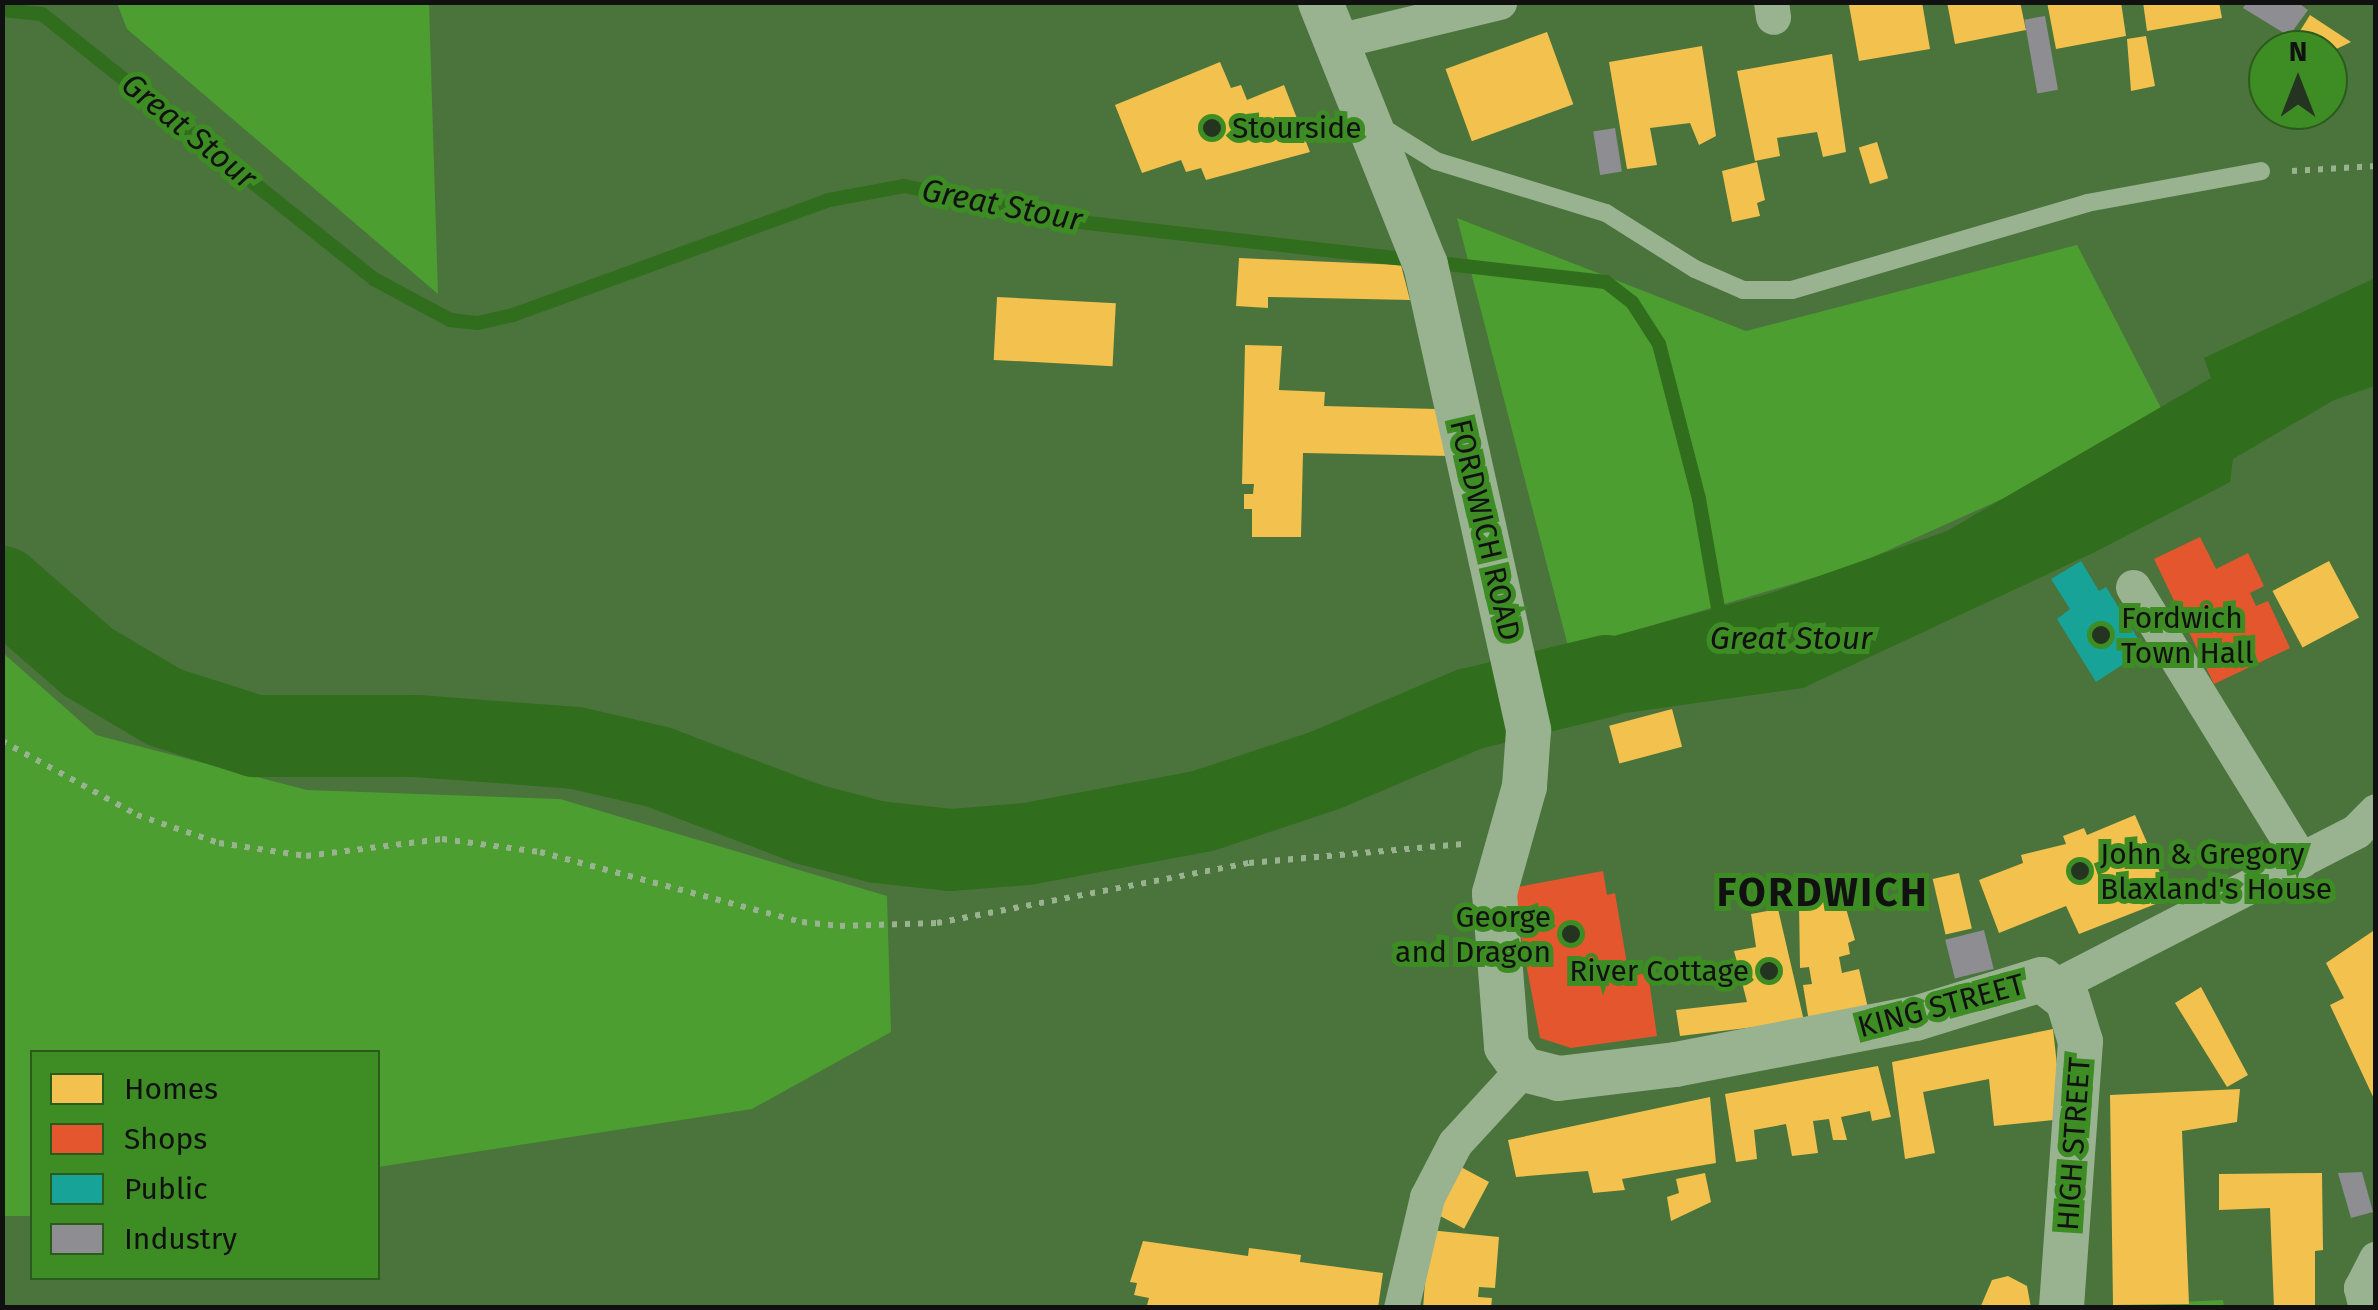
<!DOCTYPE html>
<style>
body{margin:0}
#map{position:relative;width:2378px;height:1310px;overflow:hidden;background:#4a743c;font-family:"Fira Sans",sans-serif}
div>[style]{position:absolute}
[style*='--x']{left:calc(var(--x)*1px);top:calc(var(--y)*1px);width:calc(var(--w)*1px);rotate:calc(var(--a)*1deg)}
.green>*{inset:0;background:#4c9e30}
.water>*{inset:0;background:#306d1c}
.homes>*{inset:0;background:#f2c14e;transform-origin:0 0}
.shops>*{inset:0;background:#e4572e}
.public>*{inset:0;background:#17a398}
.industry>*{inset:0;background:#8d8d92;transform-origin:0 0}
.stream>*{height:14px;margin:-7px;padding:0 7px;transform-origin:7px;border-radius:7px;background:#306d1c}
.river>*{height:82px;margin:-41px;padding:0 41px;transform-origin:41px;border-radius:41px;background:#306d1c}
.path>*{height:6px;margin-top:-3px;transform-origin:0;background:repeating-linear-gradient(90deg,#99b290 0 5px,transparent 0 13px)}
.service>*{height:18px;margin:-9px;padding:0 9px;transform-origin:9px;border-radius:9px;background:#99b290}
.minor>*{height:35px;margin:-17.5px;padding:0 17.5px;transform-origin:17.5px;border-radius:17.5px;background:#99b290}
.tertiary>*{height:45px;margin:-22.5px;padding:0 22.5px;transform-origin:22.5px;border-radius:22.5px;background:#99b290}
.dots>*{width:28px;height:28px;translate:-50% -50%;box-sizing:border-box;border:5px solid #3d8c24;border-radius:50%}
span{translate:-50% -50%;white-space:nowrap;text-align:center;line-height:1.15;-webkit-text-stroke:10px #3d8c24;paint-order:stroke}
.poi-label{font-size:30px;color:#111}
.left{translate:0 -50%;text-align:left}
.right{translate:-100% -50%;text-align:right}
.street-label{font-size:30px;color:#111}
.water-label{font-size:32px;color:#111;font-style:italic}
.district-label{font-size:40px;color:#111;font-weight:700;letter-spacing:2.5px}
.frame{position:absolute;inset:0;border:5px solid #111;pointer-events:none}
.legend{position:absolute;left:30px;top:1050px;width:350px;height:230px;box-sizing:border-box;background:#3d8c24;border:2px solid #2b5b1c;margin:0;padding:12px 18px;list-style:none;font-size:30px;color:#111}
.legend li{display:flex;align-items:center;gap:20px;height:50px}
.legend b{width:50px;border:2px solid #2b5b1c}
.north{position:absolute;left:2248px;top:30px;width:100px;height:100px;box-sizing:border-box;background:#3d8c24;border:2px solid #2b5b1c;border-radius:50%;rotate:0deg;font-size:28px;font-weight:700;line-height:40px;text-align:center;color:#111}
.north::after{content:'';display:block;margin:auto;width:35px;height:45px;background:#253420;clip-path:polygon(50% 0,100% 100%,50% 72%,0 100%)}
</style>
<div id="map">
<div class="green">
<div style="clip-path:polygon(117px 3px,429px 3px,438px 294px,127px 29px)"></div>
<div style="clip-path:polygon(1457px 218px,1746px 331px,2077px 245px,2161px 408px,2029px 487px,1853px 566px,1569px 650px)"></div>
<div style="clip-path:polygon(3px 653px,96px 735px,307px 790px,560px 799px,887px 896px,891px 1032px,752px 1109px,378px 1167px,378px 1052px,32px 1052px,32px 1216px,3px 1216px)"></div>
<div style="clip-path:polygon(2223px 1300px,2224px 1307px,2113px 1308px,2113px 1305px)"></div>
</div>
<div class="water">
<div style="clip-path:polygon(2375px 278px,2375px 386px,2334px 400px,2233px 459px,2230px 482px,2095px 552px,1803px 688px,1561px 722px,1531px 714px,1523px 669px,1537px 657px,1771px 593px,1947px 531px,2211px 378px,2204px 358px)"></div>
</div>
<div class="homes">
<div style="clip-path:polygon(1922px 2px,1930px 49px,1859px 61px,1849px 5px)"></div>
<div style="clip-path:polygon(1947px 2px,2020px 2px,2026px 30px,1955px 44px)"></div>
<div style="clip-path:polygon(2047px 2px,2121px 2px,2126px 36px,2056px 49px)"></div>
<div style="clip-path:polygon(2143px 2px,2219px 2px,2222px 18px,2147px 31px)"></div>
<div style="clip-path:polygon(2310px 15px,2351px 42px,2328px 53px,2310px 50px,2295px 39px)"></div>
<div style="left:1547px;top:32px;width:77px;height:108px;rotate:70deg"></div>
<div style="clip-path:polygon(2146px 36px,2155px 86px,2131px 91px,2127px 39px)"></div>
<div style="clip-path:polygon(1702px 46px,1716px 136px,1699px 145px,1690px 123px,1650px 128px,1657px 165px,1627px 169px,1609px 62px)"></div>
<div style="clip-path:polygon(1832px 54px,1846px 152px,1823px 157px,1817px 132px,1777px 138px,1780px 156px,1755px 161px,1737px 71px)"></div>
<div style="clip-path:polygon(1220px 62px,1231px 88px,1241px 85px,1247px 100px,1284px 85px,1310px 152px,1206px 180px,1201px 168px,1186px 172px,1181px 160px,1142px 173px,1115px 105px)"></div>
<div style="left:1877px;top:142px;width:38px;height:19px;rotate:73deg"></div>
<div style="clip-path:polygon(1757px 162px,1765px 200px,1757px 203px,1760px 216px,1732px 222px,1722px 171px)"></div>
<div style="clip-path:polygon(1239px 258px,1401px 265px,1410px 300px,1268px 297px,1268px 308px,1236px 306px)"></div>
<div style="left:997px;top:297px;width:119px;height:63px;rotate:3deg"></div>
<div style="clip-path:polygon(1245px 345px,1282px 346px,1279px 390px,1325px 392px,1324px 406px,1436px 409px,1450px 456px,1303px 453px,1301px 537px,1252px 537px,1252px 509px,1244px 509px,1244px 494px,1253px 494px,1254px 484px,1242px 484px)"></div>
<div style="left:2329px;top:561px;width:64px;height:64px;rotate:62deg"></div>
<div style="left:1672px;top:709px;width:39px;height:65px;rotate:75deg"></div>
<div style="clip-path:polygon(2135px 815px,2171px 898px,2079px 934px,2066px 906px,1999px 933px,1979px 880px,2023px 863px,2021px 855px,2066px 844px,2063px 836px,2084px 828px,2087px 835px)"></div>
<div style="left:1959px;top:873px;width:57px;height:27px;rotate:77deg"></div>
<div style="clip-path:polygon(1843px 898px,1855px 940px,1848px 943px,1850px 954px,1839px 957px,1842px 973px,1859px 969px,1868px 1008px,1809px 1022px,1803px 985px,1812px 984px,1809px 967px,1800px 968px,1799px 905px)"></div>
<div style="clip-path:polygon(1778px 909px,1804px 1021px,1680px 1036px,1676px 1010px,1747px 1002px,1734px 951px,1756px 947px,1751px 914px)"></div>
<div style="clip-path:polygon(2376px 929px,2376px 1103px,2330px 1005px,2344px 998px,2326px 963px)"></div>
<div style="clip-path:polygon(2201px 987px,2248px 1075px,2227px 1087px,2175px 1003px)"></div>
<div style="clip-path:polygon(2053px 1029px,2063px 1119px,1994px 1126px,1989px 1079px,1923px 1092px,1935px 1153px,1905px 1159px,1892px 1062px)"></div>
<div style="clip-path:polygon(1878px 1066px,1891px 1117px,1872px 1121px,1870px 1111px,1841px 1117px,1847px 1140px,1833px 1140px,1829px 1119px,1813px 1121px,1818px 1153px,1792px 1156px,1786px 1124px,1754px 1130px,1757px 1159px,1736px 1162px,1725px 1094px)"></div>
<div style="clip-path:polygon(2240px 1089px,2237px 1122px,2182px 1131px,2189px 1304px,2113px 1305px,2110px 1095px)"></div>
<div style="clip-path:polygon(1710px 1097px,1716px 1163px,1622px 1179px,1625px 1190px,1593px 1193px,1588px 1171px,1516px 1177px,1508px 1140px)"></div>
<div style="left:1459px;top:1166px;width:34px;height:53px;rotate:28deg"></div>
<div style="clip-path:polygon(1705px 1173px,1711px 1202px,1671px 1221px,1667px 1197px,1679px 1193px,1676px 1179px)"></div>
<div style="clip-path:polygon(2322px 1173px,2323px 1250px,2315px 1251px,2315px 1308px,2274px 1308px,2270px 1208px,2219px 1210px,2219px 1174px)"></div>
<div style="clip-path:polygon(1429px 1230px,1499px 1237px,1495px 1288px,1479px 1287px,1478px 1297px,1492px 1298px,1491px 1308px,1423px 1308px)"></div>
<div style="clip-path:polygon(1143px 1241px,1248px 1256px,1249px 1248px,1301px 1255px,1300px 1262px,1383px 1273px,1378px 1308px,1147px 1305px,1149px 1298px,1134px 1295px,1137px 1283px,1130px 1282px)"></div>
<div style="clip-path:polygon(2008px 1276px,2027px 1286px,2031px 1308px,1980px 1308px,1992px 1280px)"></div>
</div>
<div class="shops">
<div style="clip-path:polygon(2200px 537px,2216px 569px,2248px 553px,2264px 586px,2250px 593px,2256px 606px,2268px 601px,2290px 648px,2214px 684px,2154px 559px)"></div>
<div style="clip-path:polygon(1603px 871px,1607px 895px,1615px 893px,1629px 976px,1648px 973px,1657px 1036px,1571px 1048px,1540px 1038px,1512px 888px)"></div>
</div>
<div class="public">
<div style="clip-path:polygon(2081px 561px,2099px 591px,2106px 587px,2145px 650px,2096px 682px,2057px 619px,2070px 609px,2051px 579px)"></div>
</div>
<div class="industry">
<div style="clip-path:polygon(2247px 2px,2297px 2px,2308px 10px,2289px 36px,2243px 8px)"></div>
<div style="left:2045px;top:16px;width:75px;height:21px;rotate:80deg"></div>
<div style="left:1615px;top:128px;width:44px;height:22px;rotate:81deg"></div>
<div style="left:1984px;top:930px;width:40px;height:40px;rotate:76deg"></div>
<div style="clip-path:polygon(2362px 1172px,2373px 1212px,2351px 1218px,2338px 1173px)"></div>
</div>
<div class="stream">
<div style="--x:2;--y:10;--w:40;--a:5.7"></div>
<div style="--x:42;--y:14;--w:425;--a:38.6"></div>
<div style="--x:374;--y:279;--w:86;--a:28.3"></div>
<div style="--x:450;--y:320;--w:28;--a:6"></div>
<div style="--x:478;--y:323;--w:36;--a:-13"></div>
<div style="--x:513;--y:315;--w:336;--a:-20"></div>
<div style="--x:829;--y:200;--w:76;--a:-10.6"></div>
<div style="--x:904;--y:186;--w:179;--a:11.6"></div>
<div style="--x:1079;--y:222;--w:530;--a:6.5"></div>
<div style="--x:1606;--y:282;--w:33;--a:38"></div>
<div style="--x:1632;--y:302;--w:50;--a:57.3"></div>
<div style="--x:1659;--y:344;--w:160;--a:75.5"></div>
<div style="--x:1699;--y:499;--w:128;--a:80.1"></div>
</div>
<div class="river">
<div style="--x:2;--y:587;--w:114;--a:41.1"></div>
<div style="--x:88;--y:662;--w:88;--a:30.6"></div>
<div style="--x:164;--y:707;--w:96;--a:17.7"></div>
<div style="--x:255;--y:736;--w:162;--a:0"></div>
<div style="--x:417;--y:736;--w:159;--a:4.3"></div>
<div style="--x:576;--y:748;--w:84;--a:13"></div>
<div style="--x:658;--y:767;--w:160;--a:20.8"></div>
<div style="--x:808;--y:824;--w:71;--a:14.6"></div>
<div style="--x:877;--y:842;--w:74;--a:6.2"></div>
<div style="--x:951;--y:850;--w:76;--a:-4.5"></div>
<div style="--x:1027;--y:844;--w:179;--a:-10.6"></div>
<div style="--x:1203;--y:811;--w:130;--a:-18.4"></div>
<div style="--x:1326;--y:770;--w:156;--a:-23"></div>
<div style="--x:1470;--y:709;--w:140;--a:-13.6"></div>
</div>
<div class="path">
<div style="--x:2292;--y:171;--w:84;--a:-3.4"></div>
<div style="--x:2;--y:741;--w:154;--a:28.7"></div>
<div style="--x:137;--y:815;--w:87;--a:18.9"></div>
<div style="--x:219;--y:843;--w:88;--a:8.5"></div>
<div style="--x:306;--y:856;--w:137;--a:-7.1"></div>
<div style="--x:442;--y:839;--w:99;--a:7.6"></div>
<div style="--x:540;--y:852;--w:271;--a:15"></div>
<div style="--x:802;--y:922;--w:38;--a:6"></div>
<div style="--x:840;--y:926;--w:97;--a:-1.8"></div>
<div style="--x:937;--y:923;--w:318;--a:-10.9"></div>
<div style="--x:1249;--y:863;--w:215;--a:-5.1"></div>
</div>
<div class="service">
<div style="--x:1380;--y:126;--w:66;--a:32"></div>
<div style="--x:1436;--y:161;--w:178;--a:17"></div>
<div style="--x:1606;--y:213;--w:105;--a:32.2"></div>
<div style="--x:1695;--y:269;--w:52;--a:23.6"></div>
<div style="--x:1743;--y:290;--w:49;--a:0"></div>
<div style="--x:1792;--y:290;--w:308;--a:-16.4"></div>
<div style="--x:2087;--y:203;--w:177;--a:-10.4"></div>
</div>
<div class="minor">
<div style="--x:1771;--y:2;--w:15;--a:82"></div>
<div style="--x:1333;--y:42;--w:171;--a:-13.5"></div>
<div style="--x:2133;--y:587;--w:321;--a:58.4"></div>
<div style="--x:2055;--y:986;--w:339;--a:-27.2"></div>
<div style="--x:2356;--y:831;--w:28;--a:-45"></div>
<div style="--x:1401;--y:1308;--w:114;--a:-76.8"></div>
<div style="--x:1427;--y:1197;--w:61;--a:-62.6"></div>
<div style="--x:1455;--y:1143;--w:100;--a:-47.4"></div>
<div style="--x:2366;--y:1308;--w:21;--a:-104"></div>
<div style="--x:2361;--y:1288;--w:33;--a:-63"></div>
</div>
<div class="tertiary">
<div style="--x:1320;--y:2;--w:282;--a:68.2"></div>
<div style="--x:1425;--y:264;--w:477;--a:77.5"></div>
<div style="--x:1528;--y:730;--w:56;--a:94.1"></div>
<div style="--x:1524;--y:786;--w:111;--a:105.7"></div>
<div style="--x:1494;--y:893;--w:153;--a:85.5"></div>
<div style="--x:1506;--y:1046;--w:29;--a:54"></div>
<div style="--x:1523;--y:1069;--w:36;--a:14"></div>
<div style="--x:1558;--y:1078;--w:118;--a:-6.8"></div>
<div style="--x:1675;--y:1064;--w:244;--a:-10.9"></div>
<div style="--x:1915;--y:1018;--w:132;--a:-17.2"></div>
<div style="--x:2041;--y:979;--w:33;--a:38"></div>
<div style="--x:2067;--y:999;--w:44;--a:72.8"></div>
<div style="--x:2080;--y:1041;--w:268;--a:94.1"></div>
</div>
<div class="dots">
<div style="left:1212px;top:128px;background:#253420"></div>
<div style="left:2101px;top:635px;background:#253420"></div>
<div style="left:2080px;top:871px;background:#253420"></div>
<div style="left:1571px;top:934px;background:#253420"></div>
<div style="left:1769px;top:971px;background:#253420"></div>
</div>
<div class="poi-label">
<span class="left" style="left:1232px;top:128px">Stourside</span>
<span class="left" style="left:2121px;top:635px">Fordwich<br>Town Hall</span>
<span class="left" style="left:2100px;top:871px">John &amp; Gregory<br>Blaxland's House</span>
<span class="right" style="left:1551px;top:934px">George<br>and Dragon</span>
<span class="right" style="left:1749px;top:971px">River Cottage</span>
</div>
<div class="street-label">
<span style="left:1485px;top:530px;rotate:77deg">FORDWICH ROAD</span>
<span style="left:1941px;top:1006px;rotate:-15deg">KING STREET</span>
<span style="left:2074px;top:1144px;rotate:-86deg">HIGH STREET</span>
</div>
<div class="water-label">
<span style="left:189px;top:131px;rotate:39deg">Great Stour</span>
<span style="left:1002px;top:205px;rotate:11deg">Great Stour</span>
<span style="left:1791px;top:638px">Great Stour</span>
</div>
<div class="district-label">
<span style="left:1823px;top:893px">FORDWICH</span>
</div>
<div class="frame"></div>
<ul class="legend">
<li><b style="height:28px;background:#f2c14e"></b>Homes</li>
<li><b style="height:28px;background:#e4572e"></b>Shops</li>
<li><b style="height:28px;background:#17a398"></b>Public</li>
<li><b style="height:28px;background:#8d8d92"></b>Industry</li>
</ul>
<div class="north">N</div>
</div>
